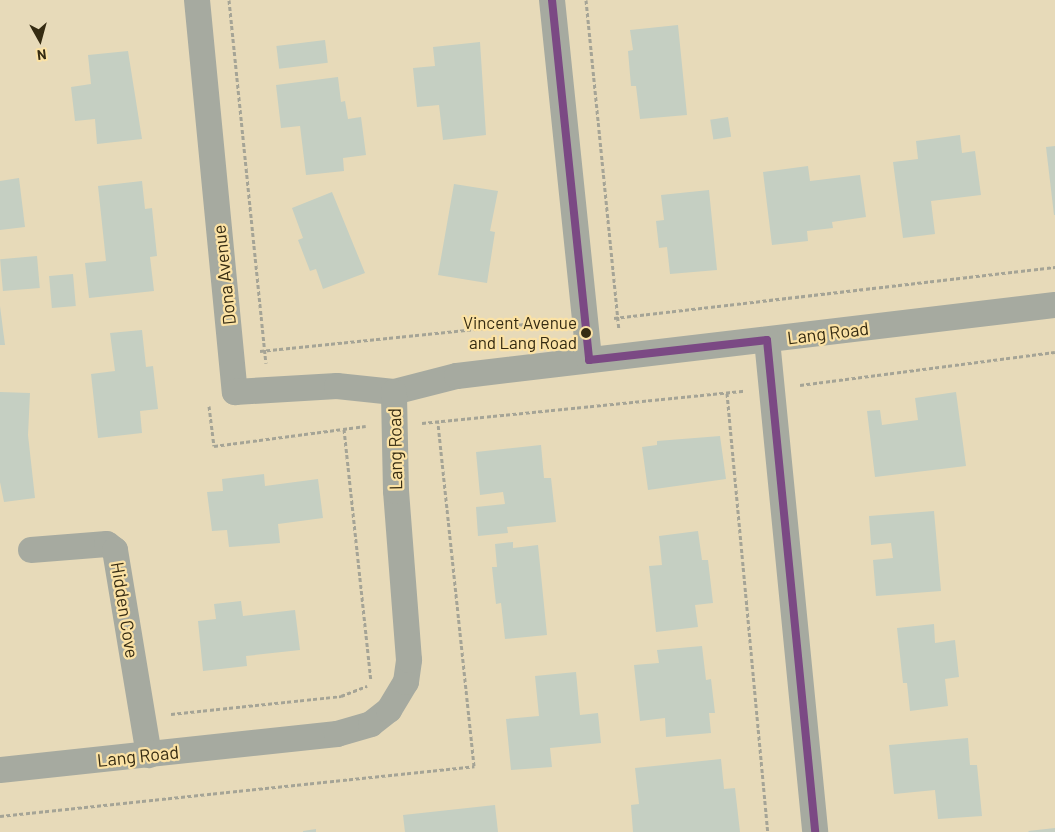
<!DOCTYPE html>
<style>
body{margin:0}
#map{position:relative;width:1055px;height:832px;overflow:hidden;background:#e7dab9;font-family:Barlow,sans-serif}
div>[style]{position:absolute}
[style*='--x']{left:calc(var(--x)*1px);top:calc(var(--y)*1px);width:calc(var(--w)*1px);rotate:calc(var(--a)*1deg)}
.building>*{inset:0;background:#c5cfc2;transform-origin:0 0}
.path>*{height:3px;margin-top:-1.5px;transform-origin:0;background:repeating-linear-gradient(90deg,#a5a496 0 4px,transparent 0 6.5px)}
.minor>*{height:26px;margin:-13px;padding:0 13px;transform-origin:13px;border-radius:13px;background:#a6aaa0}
.bus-1>*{height:8px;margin:-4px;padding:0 4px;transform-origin:4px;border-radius:4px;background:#7b4984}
.dots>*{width:14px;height:14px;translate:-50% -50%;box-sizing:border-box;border:2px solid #fbe2a5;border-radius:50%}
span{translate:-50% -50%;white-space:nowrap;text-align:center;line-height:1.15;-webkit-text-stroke:4.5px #fbe2a5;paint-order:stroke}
.bus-label{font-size:17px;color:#352b12}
.right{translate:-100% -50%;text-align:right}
.street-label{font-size:18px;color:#352b12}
.north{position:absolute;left:15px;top:15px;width:50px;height:50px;-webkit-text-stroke:4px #fbe2a5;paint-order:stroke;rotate:173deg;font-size:14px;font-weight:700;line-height:20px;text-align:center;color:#352b12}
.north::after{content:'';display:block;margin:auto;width:18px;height:22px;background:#352b12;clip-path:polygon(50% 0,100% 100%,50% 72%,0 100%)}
</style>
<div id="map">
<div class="building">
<div style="clip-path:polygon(678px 25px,687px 115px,640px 119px,636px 86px,631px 86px,628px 51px,633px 50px,630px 30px)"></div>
<div style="left:325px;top:40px;width:23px;height:49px;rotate:83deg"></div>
<div style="clip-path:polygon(480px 42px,486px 135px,443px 140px,439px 105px,417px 107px,413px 68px,435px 66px,433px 47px)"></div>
<div style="clip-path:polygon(128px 51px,142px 139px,97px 144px,95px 119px,75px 121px,71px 87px,91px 84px,88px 55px)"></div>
<div style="clip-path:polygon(338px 77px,341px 102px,345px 101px,348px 119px,361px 117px,366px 155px,343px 158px,344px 171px,306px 175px,300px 126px,281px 128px,276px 85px)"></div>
<div style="left:728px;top:117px;width:20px;height:18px;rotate:81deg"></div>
<div style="clip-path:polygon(960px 135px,962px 153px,975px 151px,981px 195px,931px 201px,935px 234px,903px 238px,893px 162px,918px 159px,916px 141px)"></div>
<div style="clip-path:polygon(1055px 146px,1055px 215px,1054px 215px,1046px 147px)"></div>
<div style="clip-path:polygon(808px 166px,810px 181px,860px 175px,866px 217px,832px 222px,833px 228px,807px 231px,808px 241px,772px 245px,763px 172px)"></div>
<div style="clip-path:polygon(19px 178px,25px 227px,0 230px,0 181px)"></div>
<div style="clip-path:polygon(142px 181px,145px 209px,152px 208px,157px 256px,150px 257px,154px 291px,89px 298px,85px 263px,106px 261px,98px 186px)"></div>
<div style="clip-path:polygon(454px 184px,498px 191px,490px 231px,495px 232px,487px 283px,438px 275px)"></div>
<div style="clip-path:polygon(709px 190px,717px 270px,670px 274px,667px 247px,659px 248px,656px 221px,664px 220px,661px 195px)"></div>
<div style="clip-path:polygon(332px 192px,365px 273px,323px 289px,316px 269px,310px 271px,298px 240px,303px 238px,292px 208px)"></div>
<div style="left:37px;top:256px;width:32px;height:37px;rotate:85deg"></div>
<div style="left:73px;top:274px;width:32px;height:24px;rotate:85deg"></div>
<div style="clip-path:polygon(0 306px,5px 345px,0 345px)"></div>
<div style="clip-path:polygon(142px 330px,146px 367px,153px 366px,158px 409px,140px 411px,142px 433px,98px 438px,91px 374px,115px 371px,110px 333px)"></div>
<div style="clip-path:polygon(0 392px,30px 393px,28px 435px,35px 498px,4px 502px,0 482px)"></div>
<div style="clip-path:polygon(956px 392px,966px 466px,875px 477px,867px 411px,880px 410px,882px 425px,918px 420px,915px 398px)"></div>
<div style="clip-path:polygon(720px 436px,726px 479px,648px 490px,642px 447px,657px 445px,657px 441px)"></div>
<div style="clip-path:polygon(541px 445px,544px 478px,551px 478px,556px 522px,507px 527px,508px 533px,478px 536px,476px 507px,505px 504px,503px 492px,480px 495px,476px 452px)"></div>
<div style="clip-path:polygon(264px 474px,265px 486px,318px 479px,323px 518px,278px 524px,280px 543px,229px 547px,227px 530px,212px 531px,207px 492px,223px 491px,222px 479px)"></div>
<div style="clip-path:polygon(934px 511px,941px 591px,876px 596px,873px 560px,893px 558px,891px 543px,871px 545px,869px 516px)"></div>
<div style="clip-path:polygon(698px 531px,702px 560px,708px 560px,713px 603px,695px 605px,698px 627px,656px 632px,649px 566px,662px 565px,659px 536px)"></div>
<div style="clip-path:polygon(513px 542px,513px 548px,538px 545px,547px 635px,505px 639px,501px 603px,496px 604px,492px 567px,497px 567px,495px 544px)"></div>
<div style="clip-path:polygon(241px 601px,243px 616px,295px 610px,300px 650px,246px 656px,247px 666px,203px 671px,198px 621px,216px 619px,214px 604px)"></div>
<div style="clip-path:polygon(934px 624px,935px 643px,955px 640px,959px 677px,945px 679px,948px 706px,910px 711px,907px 683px,903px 683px,897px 628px)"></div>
<div style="clip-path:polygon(702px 646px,706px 680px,711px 679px,715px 713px,709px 713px,711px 733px,666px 737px,665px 718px,640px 721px,634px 665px,659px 663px,657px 650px)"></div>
<div style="clip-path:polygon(576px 672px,580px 715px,598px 713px,601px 743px,550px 748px,552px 767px,511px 770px,506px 719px,539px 716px,535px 676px)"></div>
<div style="clip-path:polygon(968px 738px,970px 765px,977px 765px,982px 816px,938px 819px,935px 790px,894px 794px,889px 745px)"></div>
<div style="clip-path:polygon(721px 759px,724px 789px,735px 788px,740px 832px,633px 832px,631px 805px,639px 804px,635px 768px)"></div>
<div style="clip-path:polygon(495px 805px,498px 832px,405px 832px,403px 815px)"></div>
<div style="clip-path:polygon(1055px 828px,1055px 832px,1029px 832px,1028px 831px)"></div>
<div style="clip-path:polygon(316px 829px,316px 832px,303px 832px,303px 831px)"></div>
</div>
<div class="path">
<div style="--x:229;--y:0;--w:365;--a:84.2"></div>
<div style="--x:586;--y:0;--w:330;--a:84.3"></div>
<div style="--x:614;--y:318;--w:444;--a:-6.6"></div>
<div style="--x:260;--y:351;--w:299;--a:-5.8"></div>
<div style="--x:800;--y:385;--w:257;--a:-7.4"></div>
<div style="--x:727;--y:393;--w:441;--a:84.7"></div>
<div style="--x:209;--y:406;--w:40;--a:82.9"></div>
<div style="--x:214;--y:446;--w:153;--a:-7.5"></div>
<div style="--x:422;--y:423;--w:324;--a:-5.7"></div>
<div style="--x:344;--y:429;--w:253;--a:83.9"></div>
<div style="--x:171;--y:714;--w:171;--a:-6"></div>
<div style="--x:341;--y:696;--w:28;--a:-21"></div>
<div style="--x:0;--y:816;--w:477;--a:-6"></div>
<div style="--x:474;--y:766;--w:345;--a:-96"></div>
</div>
<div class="minor">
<div style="--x:197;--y:0;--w:394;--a:84.5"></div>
<div style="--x:235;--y:392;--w:102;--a:-3.4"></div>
<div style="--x:337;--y:386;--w:57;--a:6"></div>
<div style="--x:394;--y:392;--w:65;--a:-14.3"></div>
<div style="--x:457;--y:376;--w:602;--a:-6.77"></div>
<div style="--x:552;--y:0;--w:362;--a:84.1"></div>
<div style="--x:767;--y:340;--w:494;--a:84.4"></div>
<div style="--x:31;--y:550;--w:76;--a:-4.5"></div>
<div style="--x:107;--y:544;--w:10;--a:37"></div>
<div style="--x:115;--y:550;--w:208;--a:80.6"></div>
<div style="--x:0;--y:770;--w:339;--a:-6.1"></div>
<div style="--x:337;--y:734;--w:35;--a:-16"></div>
<div style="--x:371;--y:724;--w:23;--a:-38"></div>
<div style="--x:389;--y:710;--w:33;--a:-59"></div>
<div style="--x:406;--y:682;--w:22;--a:-82"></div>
<div style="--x:409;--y:660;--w:169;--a:-94.4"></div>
<div style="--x:396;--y:491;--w:99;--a:-91.2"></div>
</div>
<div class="bus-1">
<div style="--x:552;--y:0;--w:362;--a:84.1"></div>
<div style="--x:767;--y:340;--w:494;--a:84.4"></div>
<div style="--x:589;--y:360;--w:179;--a:-6.4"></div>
</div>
<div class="dots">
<div style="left:586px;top:333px;background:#352b12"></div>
</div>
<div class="bus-label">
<span class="right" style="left:577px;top:333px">Vincent Avenue<br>and Lang Road</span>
</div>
<div class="street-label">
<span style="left:224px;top:275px;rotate:-96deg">Dona Avenue</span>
<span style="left:828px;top:333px;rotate:-7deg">Lang Road</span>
<span style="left:395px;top:449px;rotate:-91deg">Lang Road</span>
<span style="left:125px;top:610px;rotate:81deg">Hidden Cove</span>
<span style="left:138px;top:756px;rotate:-6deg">Lang Road</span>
</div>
<div class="north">N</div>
</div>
